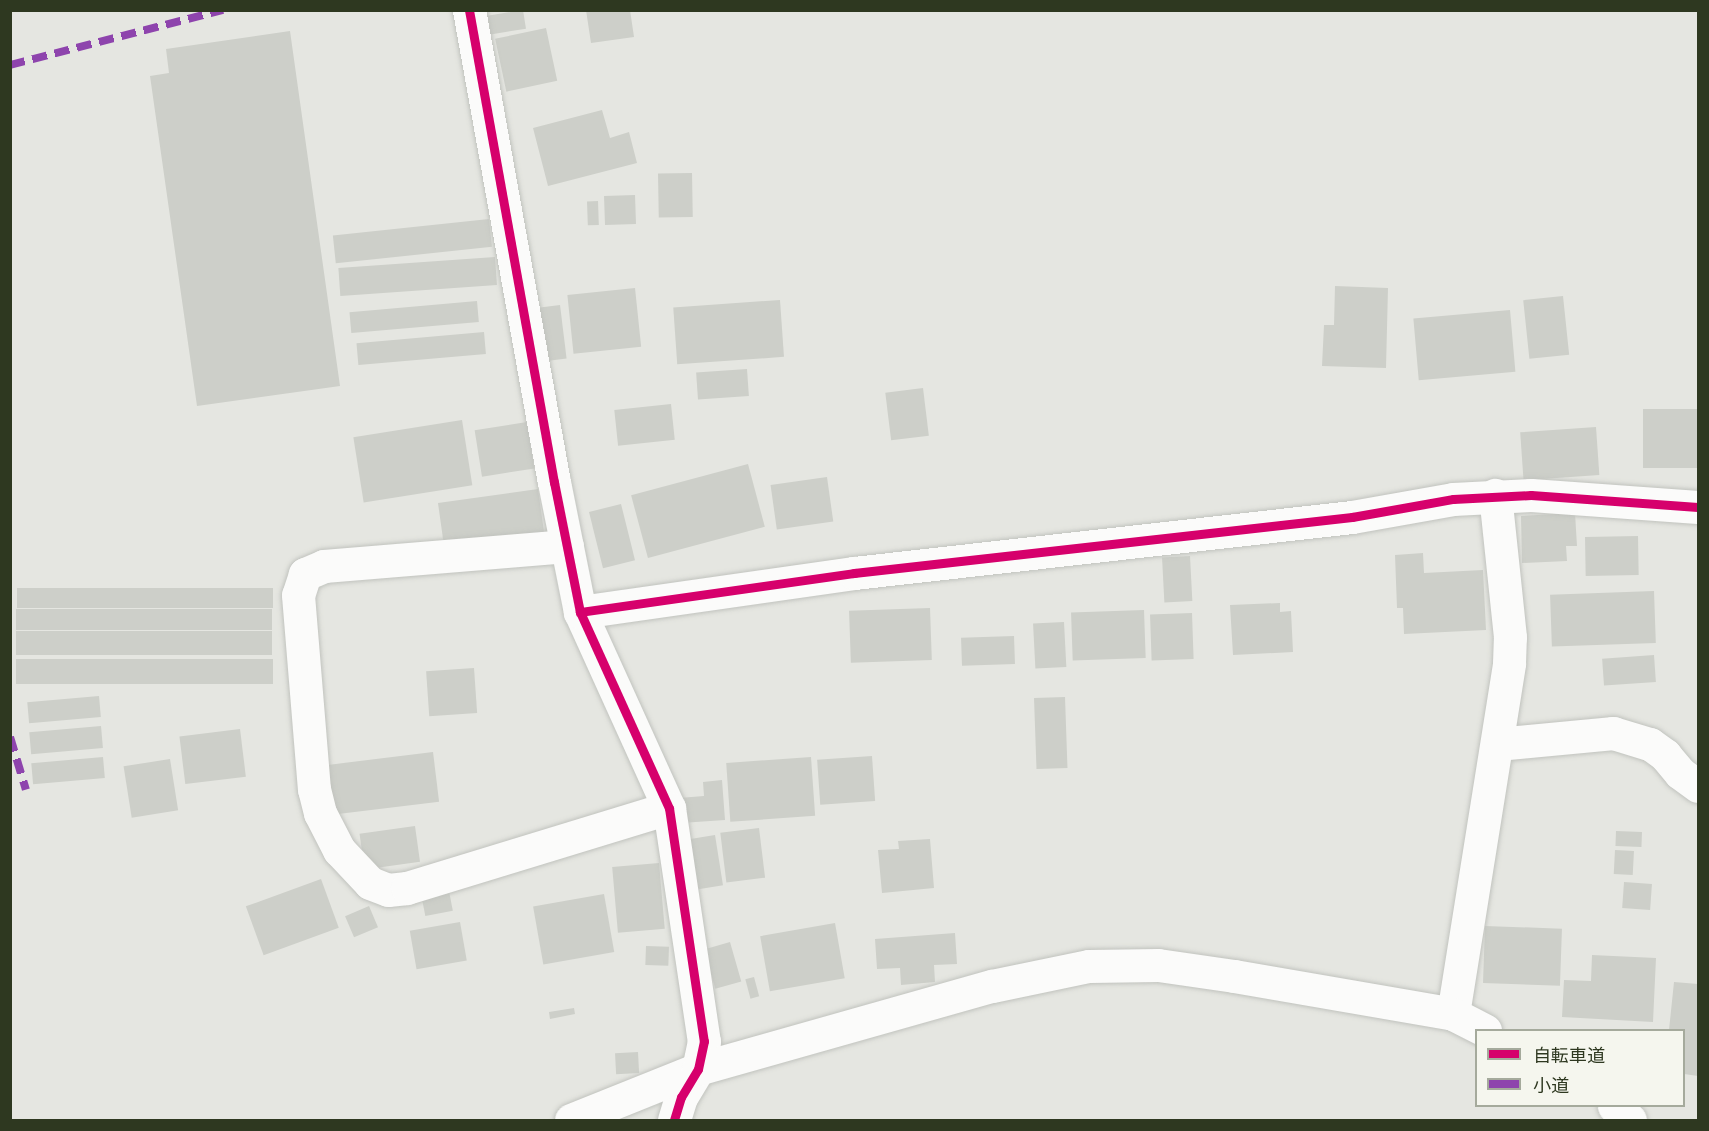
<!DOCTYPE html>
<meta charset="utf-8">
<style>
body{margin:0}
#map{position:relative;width:1709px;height:1131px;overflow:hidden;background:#e5e6e1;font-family:Rubik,"Noto Sans JP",sans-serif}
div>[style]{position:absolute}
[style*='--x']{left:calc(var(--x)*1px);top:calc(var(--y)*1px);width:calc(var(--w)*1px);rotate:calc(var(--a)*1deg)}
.building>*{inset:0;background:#cdcfc9;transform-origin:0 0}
.roads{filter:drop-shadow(0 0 2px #c1c3be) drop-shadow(0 0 2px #c1c3be)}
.street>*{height:33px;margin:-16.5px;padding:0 16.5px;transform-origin:16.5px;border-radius:16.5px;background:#fbfbfa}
.quiet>*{height:8px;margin-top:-4px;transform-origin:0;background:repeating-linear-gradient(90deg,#8e44ad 0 15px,transparent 0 23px)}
.cycleway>*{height:9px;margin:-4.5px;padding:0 4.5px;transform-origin:4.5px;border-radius:4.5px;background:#d6006c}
span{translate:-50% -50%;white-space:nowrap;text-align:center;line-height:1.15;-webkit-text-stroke:4.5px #f5f6ee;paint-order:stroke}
.frame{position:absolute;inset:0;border:12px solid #2e3820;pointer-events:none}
.legend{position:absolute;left:1475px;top:1029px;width:210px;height:78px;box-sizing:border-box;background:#f5f6ee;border:2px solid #a5aa9c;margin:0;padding:8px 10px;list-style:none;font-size:18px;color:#2e3820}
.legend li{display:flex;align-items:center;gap:12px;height:30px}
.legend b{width:30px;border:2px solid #a5aa9c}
</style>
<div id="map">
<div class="building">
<div style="left:523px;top:10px;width:19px;height:36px;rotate:81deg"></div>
<div style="clip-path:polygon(586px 10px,630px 10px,634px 37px,591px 43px)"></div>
<div style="left:546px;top:28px;width:54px;height:52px;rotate:78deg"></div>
<div style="clip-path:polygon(290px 31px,340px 386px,197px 406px,150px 76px,169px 73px,166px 49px)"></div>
<div style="clip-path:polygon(602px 110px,610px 138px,629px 132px,637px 163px,548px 186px,533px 128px)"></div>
<div style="left:692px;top:173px;width:44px;height:34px;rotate:89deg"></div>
<div style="left:635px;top:195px;width:29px;height:31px;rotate:88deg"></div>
<div style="left:598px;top:201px;width:24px;height:11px;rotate:88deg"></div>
<div style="left:489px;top:219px;width:28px;height:157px;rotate:84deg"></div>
<div style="left:495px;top:257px;width:28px;height:157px;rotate:86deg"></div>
<div style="clip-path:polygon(1335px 286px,1388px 288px,1386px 368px,1322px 366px,1324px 325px,1334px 325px)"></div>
<div style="left:635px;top:288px;width:59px;height:68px;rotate:84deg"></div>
<div style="left:1563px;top:296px;width:59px;height:40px;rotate:84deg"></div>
<div style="left:780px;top:300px;width:57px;height:107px;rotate:86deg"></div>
<div style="left:477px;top:301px;width:21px;height:128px;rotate:85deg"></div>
<div style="left:560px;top:305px;width:54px;height:22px;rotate:83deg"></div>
<div style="left:1510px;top:310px;width:62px;height:97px;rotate:85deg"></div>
<div style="left:484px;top:332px;width:22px;height:128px;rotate:85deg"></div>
<div style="left:747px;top:369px;width:27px;height:51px;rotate:86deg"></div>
<div style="left:923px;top:388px;width:48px;height:38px;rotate:83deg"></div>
<div style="left:671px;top:404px;width:36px;height:57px;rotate:84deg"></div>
<div style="left:1698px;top:409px;width:59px;height:55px;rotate:90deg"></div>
<div style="left:462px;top:420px;width:66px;height:110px;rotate:81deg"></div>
<div style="left:527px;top:422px;width:47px;height:53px;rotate:81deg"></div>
<div style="left:1596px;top:427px;width:48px;height:76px;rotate:86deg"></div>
<div style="left:748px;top:464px;width:65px;height:121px;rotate:75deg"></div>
<div style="left:827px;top:477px;width:45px;height:57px;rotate:82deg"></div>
<div style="left:538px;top:489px;width:48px;height:101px;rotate:82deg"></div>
<div style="left:621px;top:504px;width:58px;height:33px;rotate:76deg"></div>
<div style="clip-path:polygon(1575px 513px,1577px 546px,1566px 546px,1567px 561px,1522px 563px,1521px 516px)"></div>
<div style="left:1638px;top:536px;width:39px;height:53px;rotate:89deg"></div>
<div style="clip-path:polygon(1423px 553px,1424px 573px,1483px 570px,1486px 630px,1404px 634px,1403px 608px,1397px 608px,1395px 555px)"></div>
<div style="left:1190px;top:556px;width:45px;height:28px;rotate:87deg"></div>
<div style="left:17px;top:588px;width:256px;height:20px"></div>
<div style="left:1654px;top:591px;width:52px;height:104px;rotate:88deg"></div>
<div style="clip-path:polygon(1280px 603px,1280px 612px,1291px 611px,1293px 652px,1233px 655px,1230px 605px)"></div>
<div style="left:930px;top:608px;width:52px;height:81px;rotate:88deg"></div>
<div style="left:16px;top:609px;width:256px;height:21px"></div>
<div style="left:1144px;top:610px;width:48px;height:73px;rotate:88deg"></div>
<div style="left:1192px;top:613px;width:46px;height:42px;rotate:88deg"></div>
<div style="left:1064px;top:622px;width:45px;height:31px;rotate:87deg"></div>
<div style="left:16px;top:631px;width:256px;height:24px"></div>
<div style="left:1014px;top:636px;width:28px;height:53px;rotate:88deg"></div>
<div style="left:1654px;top:655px;width:27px;height:52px;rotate:86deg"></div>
<div style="left:16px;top:659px;width:257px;height:25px"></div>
<div style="left:474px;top:668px;width:45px;height:48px;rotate:86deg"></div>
<div style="left:99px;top:696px;width:21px;height:72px;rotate:85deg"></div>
<div style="left:1065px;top:697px;width:71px;height:31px;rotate:88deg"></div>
<div style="left:101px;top:726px;width:22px;height:72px;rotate:85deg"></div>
<div style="left:240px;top:729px;width:48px;height:61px;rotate:83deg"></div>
<div style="left:433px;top:752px;width:50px;height:108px;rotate:83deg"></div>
<div style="left:872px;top:756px;width:45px;height:55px;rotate:86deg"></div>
<div style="left:103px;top:757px;width:21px;height:72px;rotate:85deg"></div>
<div style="left:811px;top:757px;width:59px;height:85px;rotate:86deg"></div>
<div style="left:170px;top:759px;width:52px;height:47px;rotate:81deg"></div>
<div style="clip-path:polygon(722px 780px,725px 820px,681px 823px,679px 798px,704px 796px,703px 782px)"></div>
<div style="left:415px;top:826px;width:36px;height:56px;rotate:82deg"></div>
<div style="left:759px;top:828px;width:50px;height:39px;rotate:83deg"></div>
<div style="left:1616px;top:831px;width:26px;height:15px;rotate:2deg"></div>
<div style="left:715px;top:835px;width:51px;height:28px;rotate:81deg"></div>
<div style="clip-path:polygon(930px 839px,934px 888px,882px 893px,878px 850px,899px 849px,898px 841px)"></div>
<div style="left:1615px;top:850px;width:19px;height:24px;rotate:3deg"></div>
<div style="left:659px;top:863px;width:66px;height:47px;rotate:85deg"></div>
<div style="left:321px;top:879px;width:52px;height:80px;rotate:70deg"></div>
<div style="left:1624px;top:882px;width:28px;height:26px;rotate:4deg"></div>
<div style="left:449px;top:891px;width:20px;height:28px;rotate:79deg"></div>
<div style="left:604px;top:894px;width:59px;height:72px;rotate:80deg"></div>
<div style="left:369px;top:906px;width:23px;height:26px;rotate:67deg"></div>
<div style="left:460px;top:922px;width:39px;height:51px;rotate:80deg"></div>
<div style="left:835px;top:923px;width:56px;height:76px;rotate:80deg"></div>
<div style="left:1485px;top:926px;width:77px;height:57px;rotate:2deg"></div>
<div style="clip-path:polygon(955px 933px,957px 964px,934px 965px,935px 982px,901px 985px,900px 968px,877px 969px,875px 939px)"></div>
<div style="left:730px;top:942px;width:41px;height:27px;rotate:74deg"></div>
<div style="left:646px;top:946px;width:23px;height:19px;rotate:2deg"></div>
<div style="clip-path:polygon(1592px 955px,1656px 958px,1653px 1022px,1562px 1017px,1564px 980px,1591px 981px)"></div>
<div style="left:754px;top:977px;width:20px;height:9px;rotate:75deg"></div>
<div style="clip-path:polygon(1674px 982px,1698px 984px,1698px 1076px,1684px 1074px,1684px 1030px,1669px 1030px)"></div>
<div style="clip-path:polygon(574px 1008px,575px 1014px,550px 1019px,549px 1012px)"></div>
<div style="left:638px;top:1052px;width:21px;height:23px;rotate:87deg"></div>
</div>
<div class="roads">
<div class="street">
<div style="--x:469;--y:10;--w:480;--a:79.8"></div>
<div style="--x:554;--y:482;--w:133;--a:78.7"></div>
<div style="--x:580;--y:612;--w:215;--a:65.6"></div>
<div style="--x:669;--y:808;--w:236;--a:81.5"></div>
<div style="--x:704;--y:1041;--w:29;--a:102"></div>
<div style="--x:698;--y:1069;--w:33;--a:121"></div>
<div style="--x:681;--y:1097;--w:24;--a:107"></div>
<div style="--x:567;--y:546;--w:244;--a:175.3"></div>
<div style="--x:324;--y:566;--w:21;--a:157"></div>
<div style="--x:305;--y:574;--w:22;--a:108"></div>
<div style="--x:298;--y:595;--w:195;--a:85.3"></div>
<div style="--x:314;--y:789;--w:25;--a:76"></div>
<div style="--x:320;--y:813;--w:42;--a:62.8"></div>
<div style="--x:339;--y:850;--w:45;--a:46.8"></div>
<div style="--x:370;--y:883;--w:19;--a:21"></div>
<div style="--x:388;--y:890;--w:19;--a:-6"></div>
<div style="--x:407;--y:888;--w:274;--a:-17"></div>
<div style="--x:580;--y:612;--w:277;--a:-8.1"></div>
<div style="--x:854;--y:573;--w:501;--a:-6.42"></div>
<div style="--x:1352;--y:517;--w:103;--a:-10.1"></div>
<div style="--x:1453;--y:499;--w:78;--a:-2.9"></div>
<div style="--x:1531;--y:495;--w:167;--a:4.1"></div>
<div style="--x:1497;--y:744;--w:117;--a:-5.4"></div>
<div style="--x:1613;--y:733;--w:39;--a:17"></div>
<div style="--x:1650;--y:744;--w:19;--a:36"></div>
<div style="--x:1665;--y:755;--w:23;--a:50"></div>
<div style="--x:1680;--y:773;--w:22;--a:36"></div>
<div style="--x:1453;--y:1014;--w:355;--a:-80.9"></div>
<div style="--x:1509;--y:663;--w:26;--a:-88"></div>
<div style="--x:1510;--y:637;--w:143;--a:-96"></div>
<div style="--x:1614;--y:1106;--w:21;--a:41"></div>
<div style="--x:571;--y:1120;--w:137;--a:-21.9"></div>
<div style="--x:698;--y:1069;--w:305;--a:-15.8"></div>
<div style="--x:992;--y:986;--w:99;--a:-11.7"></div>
<div style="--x:1089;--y:966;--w:69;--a:-0.8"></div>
<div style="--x:1158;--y:965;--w:77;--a:8.2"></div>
<div style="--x:1234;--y:976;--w:222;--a:9.8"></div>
<div style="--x:1453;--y:1014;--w:36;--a:27"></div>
</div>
</div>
<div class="quiet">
<div style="--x:10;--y:65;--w:220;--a:-14.5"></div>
<div style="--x:10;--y:737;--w:55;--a:73.2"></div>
</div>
<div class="cycleway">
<div style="--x:469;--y:10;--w:480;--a:79.8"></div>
<div style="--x:554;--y:482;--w:133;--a:78.7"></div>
<div style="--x:580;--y:612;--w:215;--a:65.6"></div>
<div style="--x:669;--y:808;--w:236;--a:81.5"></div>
<div style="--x:704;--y:1041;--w:29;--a:102"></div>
<div style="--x:698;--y:1069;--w:33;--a:121"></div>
<div style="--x:681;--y:1097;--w:24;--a:107"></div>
<div style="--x:580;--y:612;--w:277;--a:-8.1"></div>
<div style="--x:854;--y:573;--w:501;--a:-6.42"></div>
<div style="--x:1352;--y:517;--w:103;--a:-10.1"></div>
<div style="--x:1453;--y:499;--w:78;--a:-2.9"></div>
<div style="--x:1531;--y:495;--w:167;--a:4.1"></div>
</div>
<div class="frame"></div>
<ul class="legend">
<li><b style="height:8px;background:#d6006c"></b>自転車道</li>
<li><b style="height:8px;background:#8e44ad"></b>小道</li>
</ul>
</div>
